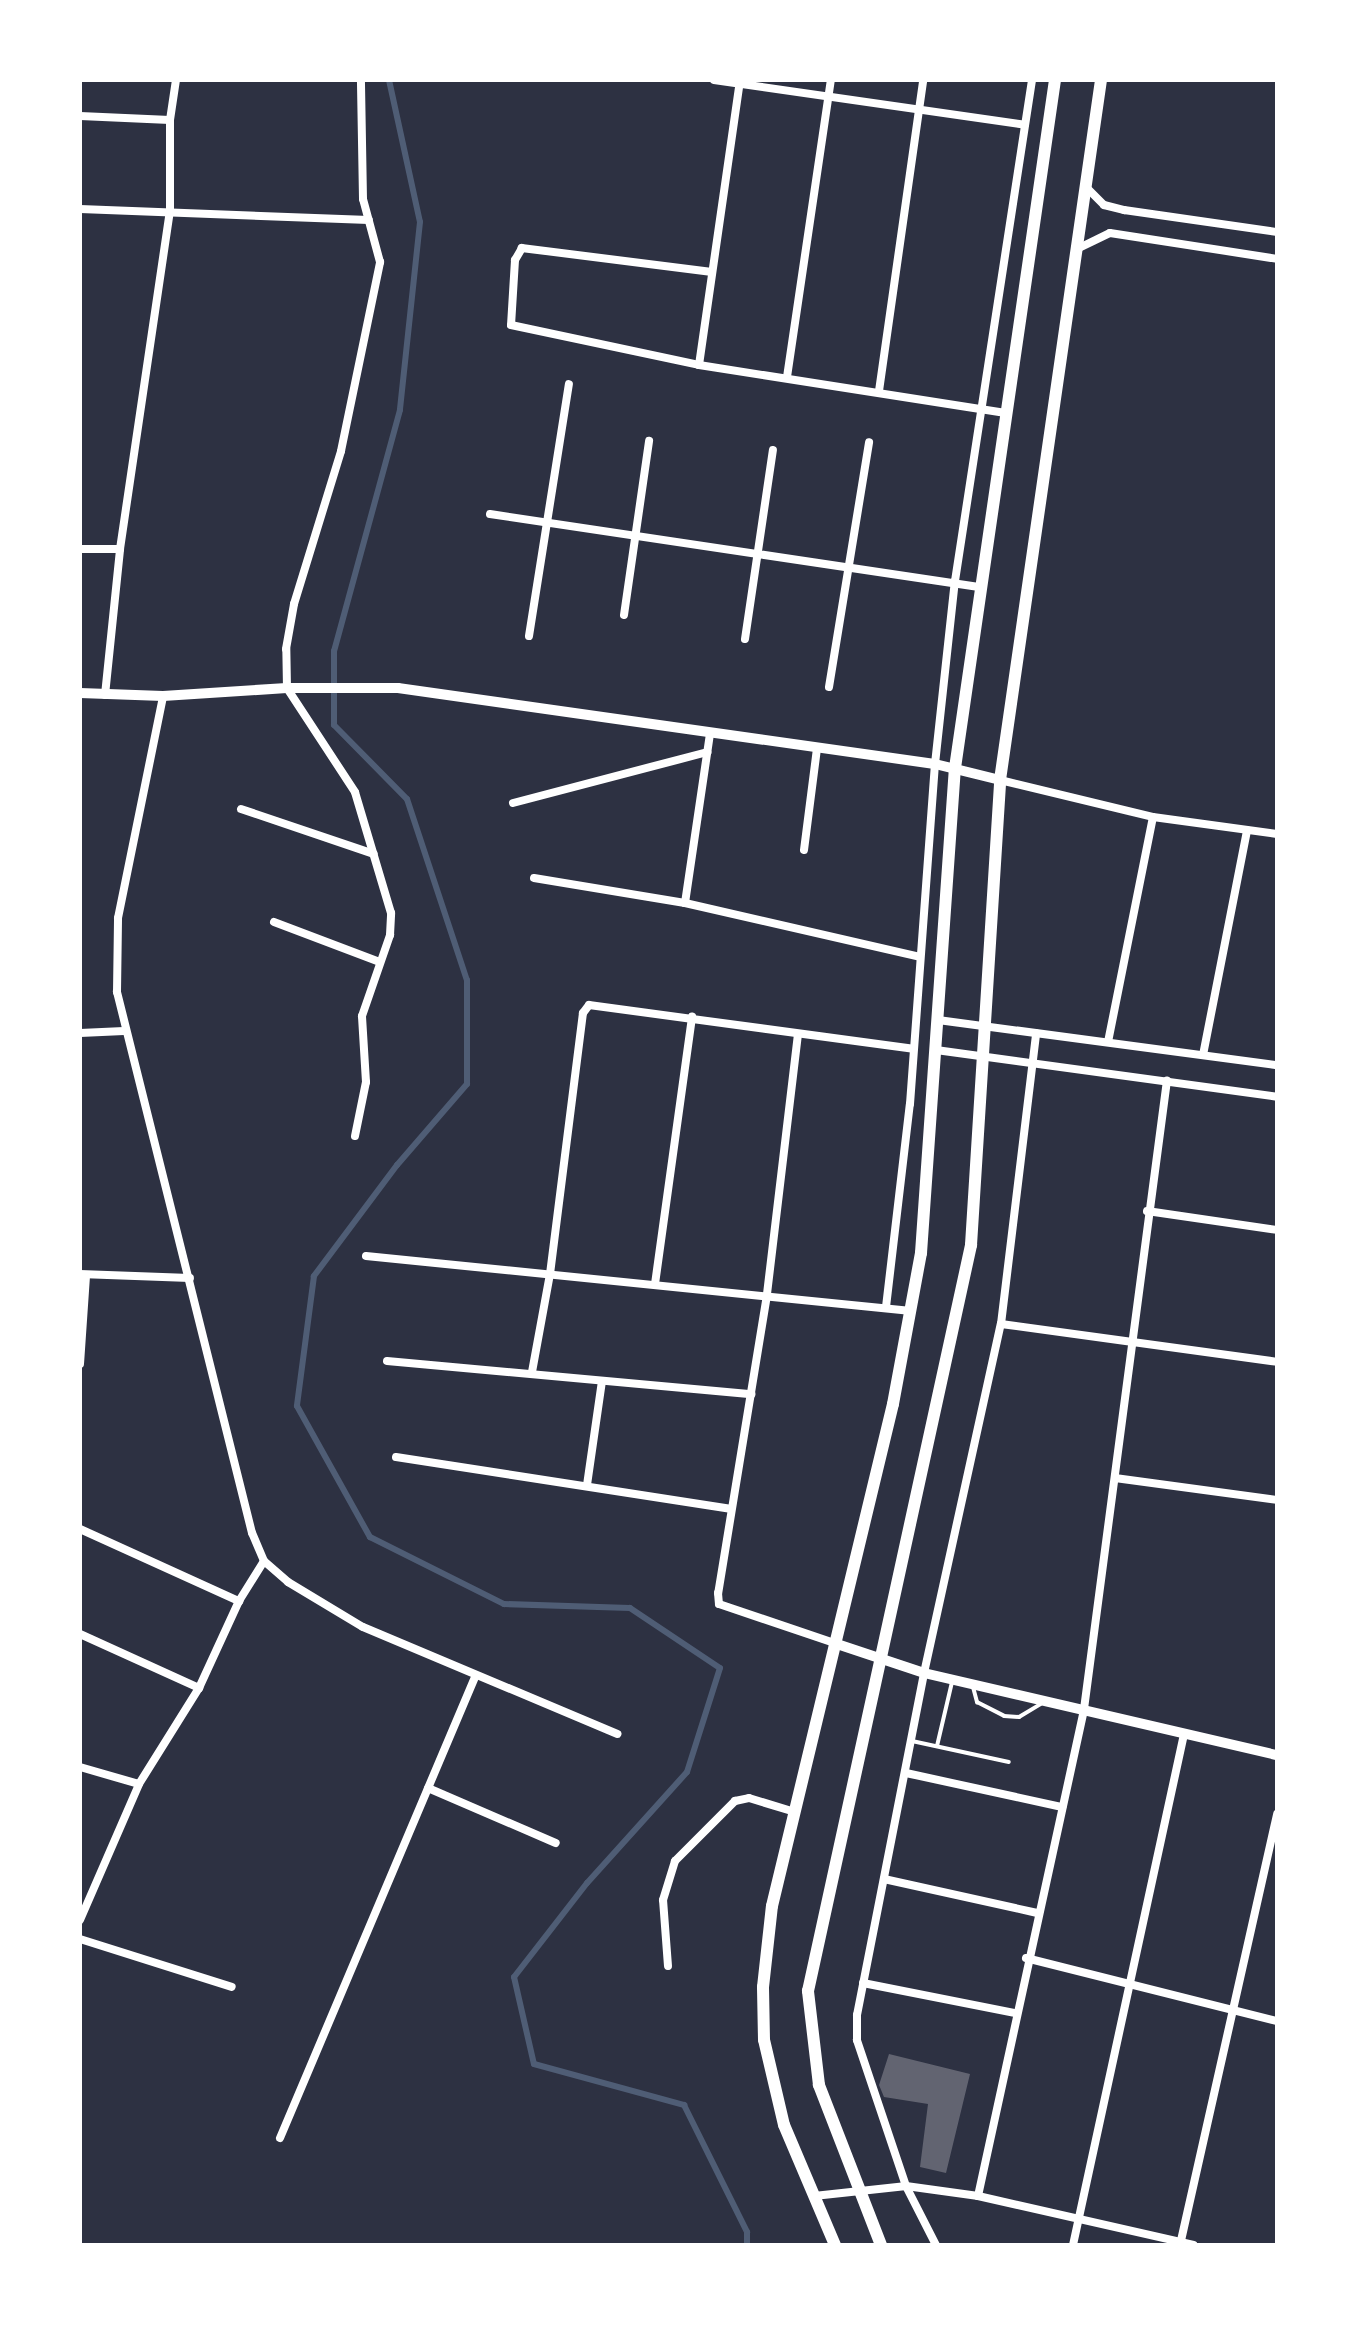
<!DOCTYPE html>
<style>
body{margin:0}
#map{position:relative;width:1357px;height:2325px;overflow:hidden;background:#2d3142;font-family:"Times New Roman",serif}
div>[style]{position:absolute}
[style*='--x']{left:calc(var(--x)*1px);top:calc(var(--y)*1px);width:calc(var(--w)*1px);rotate:calc(var(--a)*1deg)}
.stream>*{height:6px;margin:-3px;padding:0 3px;transform-origin:3px;border-radius:3px;background:#4f5d75}
.building>*{inset:0;background:#626471}
.service>*{height:4px;margin:-2px;padding:0 2px;transform-origin:2px;border-radius:2px;background:#fff}
.minor>*{height:8px;margin:-4px;padding:0 4px;transform-origin:4px;border-radius:4px;background:#fff}
.tertiary>*{height:10px;margin:-5px;padding:0 5px;transform-origin:5px;border-radius:5px;background:#fff}
.secondary>*{height:12px;margin:-6px;padding:0 6px;transform-origin:6px;border-radius:6px;background:#fff}
span{translate:-50% -50%;white-space:nowrap;text-align:center;line-height:1.15;-webkit-text-stroke:8px #fff;paint-order:stroke}
.frame{position:absolute;inset:0;border:82px solid #fff;pointer-events:none}
</style>
<div id="map">
<div class="stream">
<div style="--x:389;--y:80;--w:145;--a:77.7"></div>
<div style="--x:420;--y:222;--w:189;--a:96.1"></div>
<div style="--x:400;--y:410;--w:250;--a:105.3"></div>
<div style="--x:334;--y:651;--w:74;--a:90"></div>
<div style="--x:334;--y:725;--w:104;--a:45.4"></div>
<div style="--x:407;--y:799;--w:191;--a:71.7"></div>
<div style="--x:467;--y:980;--w:104;--a:90"></div>
<div style="--x:467;--y:1084;--w:107;--a:130.8"></div>
<div style="--x:397;--y:1165;--w:139;--a:126.8"></div>
<div style="--x:314;--y:1276;--w:131;--a:97.5"></div>
<div style="--x:297;--y:1406;--w:150;--a:60.9"></div>
<div style="--x:370;--y:1537;--w:150;--a:26.6"></div>
<div style="--x:504;--y:1604;--w:126;--a:1.8"></div>
<div style="--x:630;--y:1608;--w:108;--a:33.7"></div>
<div style="--x:720;--y:1668;--w:109;--a:107.6"></div>
<div style="--x:687;--y:1772;--w:149;--a:132"></div>
<div style="--x:587;--y:1883;--w:119;--a:127.8"></div>
<div style="--x:514;--y:1977;--w:89;--a:77.1"></div>
<div style="--x:534;--y:2064;--w:156;--a:15.3"></div>
<div style="--x:684;--y:2105;--w:142;--a:63.6"></div>
<div style="--x:747;--y:2232;--w:13;--a:90"></div>
</div>
<div class="building">
<div style="clip-path:polygon(889px 2054px,970px 2074px,946px 2173px,920px 2167px,928px 2104px,884px 2097px,879px 2085px)"></div>
</div>
<div class="service">
<div style="--x:973;--y:1687;--w:16;--a:75"></div>
<div style="--x:977;--y:1702;--w:30;--a:27"></div>
<div style="--x:1004;--y:1716;--w:15;--a:4"></div>
<div style="--x:1019;--y:1717;--w:26;--a:-31"></div>
<div style="--x:912;--y:1741;--w:99;--a:12.2"></div>
<div style="--x:937;--y:1746;--w:66;--a:-76.8"></div>
</div>
<div class="minor">
<div style="--x:714;--y:80;--w:314;--a:8.2"></div>
<div style="--x:80;--y:116;--w:90;--a:2.5"></div>
<div style="--x:1087;--y:188;--w:24;--a:45"></div>
<div style="--x:1104;--y:205;--w:21;--a:14"></div>
<div style="--x:1124;--y:210;--w:155;--a:8.2"></div>
<div style="--x:80;--y:209;--w:289;--a:2.2"></div>
<div style="--x:1079;--y:248;--w:34;--a:-26"></div>
<div style="--x:1110;--y:233;--w:169;--a:8.8"></div>
<div style="--x:712;--y:272;--w:192;--a:-172.8"></div>
<div style="--x:522;--y:248;--w:14;--a:120"></div>
<div style="--x:515;--y:260;--w:65;--a:93.5"></div>
<div style="--x:511;--y:325;--w:192;--a:12"></div>
<div style="--x:699;--y:365;--w:312;--a:8.9"></div>
<div style="--x:699;--y:365;--w:287;--a:-81.8"></div>
<div style="--x:787;--y:377;--w:300;--a:-81.6"></div>
<div style="--x:879;--y:391;--w:314;--a:-81.9"></div>
<div style="--x:490;--y:514;--w:496;--a:8.5"></div>
<div style="--x:80;--y:549;--w:40;--a:0"></div>
<div style="--x:624;--y:615;--w:176;--a:-81.8"></div>
<div style="--x:529;--y:636;--w:255;--a:-81"></div>
<div style="--x:745;--y:639;--w:191;--a:-81.6"></div>
<div style="--x:829;--y:687;--w:248;--a:-80.7"></div>
<div style="--x:105;--y:695;--w:147;--a:-84.1"></div>
<div style="--x:120;--y:549;--w:341;--a:-81.6"></div>
<div style="--x:170;--y:212;--w:92;--a:-90"></div>
<div style="--x:170;--y:120;--w:40;--a:-81.5"></div>
<div style="--x:1000;--y:780;--w:157;--a:13.6"></div>
<div style="--x:1153;--y:817;--w:125;--a:7.8"></div>
<div style="--x:513;--y:803;--w:201;--a:-14.7"></div>
<div style="--x:241;--y:809;--w:140;--a:18.7"></div>
<div style="--x:804;--y:850;--w:102;--a:-82.7"></div>
<div style="--x:534;--y:878;--w:153;--a:9.4"></div>
<div style="--x:685;--y:903;--w:241;--a:12.9"></div>
<div style="--x:685;--y:903;--w:171;--a:-81.6"></div>
<div style="--x:274;--y:922;--w:113;--a:20.7"></div>
<div style="--x:938;--y:1020;--w:342;--a:7.6"></div>
<div style="--x:80;--y:1033;--w:44;--a:-2.6"></div>
<div style="--x:798;--y:1034;--w:263;--a:96.8"></div>
<div style="--x:767;--y:1295;--w:302;--a:99.3"></div>
<div style="--x:718;--y:1593;--w:11;--a:85"></div>
<div style="--x:719;--y:1604;--w:121;--a:18.7"></div>
<div style="--x:1108;--y:1042;--w:229;--a:-78.7"></div>
<div style="--x:936;--y:1050;--w:344;--a:7.8"></div>
<div style="--x:1203;--y:1055;--w:229;--a:-78.9"></div>
<div style="--x:355;--y:1136;--w:55;--a:-78.5"></div>
<div style="--x:366;--y:1082;--w:66;--a:-93.5"></div>
<div style="--x:362;--y:1016;--w:86;--a:-70.9"></div>
<div style="--x:390;--y:935;--w:22;--a:-87"></div>
<div style="--x:391;--y:913;--w:126;--a:-106.6"></div>
<div style="--x:355;--y:792;--w:124;--a:-123.2"></div>
<div style="--x:287;--y:688;--w:39;--a:-91"></div>
<div style="--x:286;--y:649;--w:46;--a:-79.9"></div>
<div style="--x:294;--y:604;--w:160;--a:-72.9"></div>
<div style="--x:341;--y:451;--w:193;--a:-78.3"></div>
<div style="--x:380;--y:262;--w:65;--a:-105.1"></div>
<div style="--x:363;--y:199;--w:119;--a:-91"></div>
<div style="--x:1147;--y:1211;--w:131;--a:8.3"></div>
<div style="--x:366;--y:1256;--w:548;--a:5.76"></div>
<div style="--x:80;--y:1274;--w:110;--a:2.1"></div>
<div style="--x:655;--y:1284;--w:270;--a:-82.1"></div>
<div style="--x:886;--y:1307;--w:204;--a:-83.3"></div>
<div style="--x:910;--y:1104;--w:341;--a:-85.8"></div>
<div style="--x:935;--y:764;--w:184;--a:-83.8"></div>
<div style="--x:955;--y:581;--w:507;--a:-81.26"></div>
<div style="--x:1001;--y:1324;--w:279;--a:7.8"></div>
<div style="--x:387;--y:1361;--w:366;--a:5.2"></div>
<div style="--x:80;--y:1364;--w:89;--a:-86.1"></div>
<div style="--x:532;--y:1372;--w:100;--a:-79.6"></div>
<div style="--x:550;--y:1274;--w:263;--a:-82.8"></div>
<div style="--x:583;--y:1013;--w:10;--a:-53"></div>
<div style="--x:589;--y:1005;--w:327;--a:7.7"></div>
<div style="--x:396;--y:1457;--w:338;--a:8.8"></div>
<div style="--x:1115;--y:1478;--w:163;--a:7.7"></div>
<div style="--x:587;--y:1485;--w:105;--a:-81.8"></div>
<div style="--x:80;--y:1529;--w:175;--a:24.4"></div>
<div style="--x:264;--y:1561;--w:32;--a:41"></div>
<div style="--x:288;--y:1582;--w:87;--a:31"></div>
<div style="--x:363;--y:1627;--w:276;--a:22.8"></div>
<div style="--x:80;--y:1634;--w:131;--a:24.4"></div>
<div style="--x:80;--y:1767;--w:61;--a:16.1"></div>
<div style="--x:906;--y:1773;--w:160;--a:12.3"></div>
<div style="--x:428;--y:1788;--w:139;--a:23.3"></div>
<div style="--x:884;--y:1879;--w:157;--a:12.5"></div>
<div style="--x:80;--y:1920;--w:148;--a:-66.5"></div>
<div style="--x:139;--y:1784;--w:113;--a:-58"></div>
<div style="--x:199;--y:1688;--w:96;--a:-65.3"></div>
<div style="--x:239;--y:1601;--w:47;--a:-58"></div>
<div style="--x:264;--y:1561;--w:30;--a:-113"></div>
<div style="--x:252;--y:1533;--w:558;--a:-104.01"></div>
<div style="--x:117;--y:992;--w:74;--a:-89.2"></div>
<div style="--x:118;--y:918;--w:227;--a:-78.5"></div>
<div style="--x:80;--y:1939;--w:159;--a:17.5"></div>
<div style="--x:1026;--y:1958;--w:259;--a:14.1"></div>
<div style="--x:668;--y:1966;--w:66;--a:-94.3"></div>
<div style="--x:663;--y:1900;--w:41;--a:-72.9"></div>
<div style="--x:675;--y:1861;--w:85;--a:-45"></div>
<div style="--x:735;--y:1801;--w:14;--a:-12"></div>
<div style="--x:749;--y:1798;--w:48;--a:16.9"></div>
<div style="--x:863;--y:1983;--w:154;--a:11.2"></div>
<div style="--x:280;--y:2138;--w:501;--a:-67.07"></div>
<div style="--x:814;--y:2196;--w:93;--a:-6.2"></div>
<div style="--x:906;--y:2186;--w:73;--a:7.9"></div>
<div style="--x:978;--y:2196;--w:221;--a:12.8"></div>
<div style="--x:978;--y:2196;--w:498;--a:-77.7"></div>
<div style="--x:1084;--y:1709;--w:634;--a:-82.48"></div>
<div style="--x:936;--y:2245;--w:66;--a:-117"></div>
<div style="--x:906;--y:2186;--w:154;--a:-108.6"></div>
<div style="--x:857;--y:2040;--w:25;--a:-90"></div>
<div style="--x:857;--y:2015;--w:349;--a:-78.9"></div>
<div style="--x:924;--y:1673;--w:357;--a:-77.6"></div>
<div style="--x:1001;--y:1324;--w:293;--a:-83.1"></div>
<div style="--x:1073;--y:2245;--w:523;--a:-77.74"></div>
<div style="--x:1180;--y:2245;--w:442;--a:-77.3"></div>
</div>
<div class="tertiary">
<div style="--x:80;--y:693;--w:83;--a:2.1"></div>
<div style="--x:163;--y:696;--w:124;--a:-3.7"></div>
<div style="--x:287;--y:688;--w:111;--a:0"></div>
<div style="--x:398;--y:688;--w:542;--a:8.06"></div>
<div style="--x:935;--y:764;--w:67;--a:13.8"></div>
<div style="--x:834;--y:1643;--w:95;--a:18.4"></div>
<div style="--x:924;--y:1673;--w:362;--a:13.1"></div>
</div>
<div class="secondary">
<div style="--x:835;--y:2245;--w:130;--a:-113"></div>
<div style="--x:784;--y:2125;--w:87;--a:-103.2"></div>
<div style="--x:764;--y:2040;--w:53;--a:-91.1"></div>
<div style="--x:763;--y:1987;--w:81;--a:-83.7"></div>
<div style="--x:772;--y:1906;--w:516;--a:-76.45"></div>
<div style="--x:893;--y:1404;--w:154;--a:-79.5"></div>
<div style="--x:921;--y:1253;--w:486;--a:-86"></div>
<div style="--x:955;--y:768;--w:695;--a:-81.73"></div>
<div style="--x:881;--y:2245;--w:172;--a:-111.2"></div>
<div style="--x:819;--y:2085;--w:95;--a:-96.7"></div>
<div style="--x:808;--y:1991;--w:764;--a:-77.67"></div>
<div style="--x:971;--y:1245;--w:466;--a:-86.4"></div>
<div style="--x:1000;--y:780;--w:707;--a:-81.79"></div>
</div>
<div class="frame"></div>
</div>
